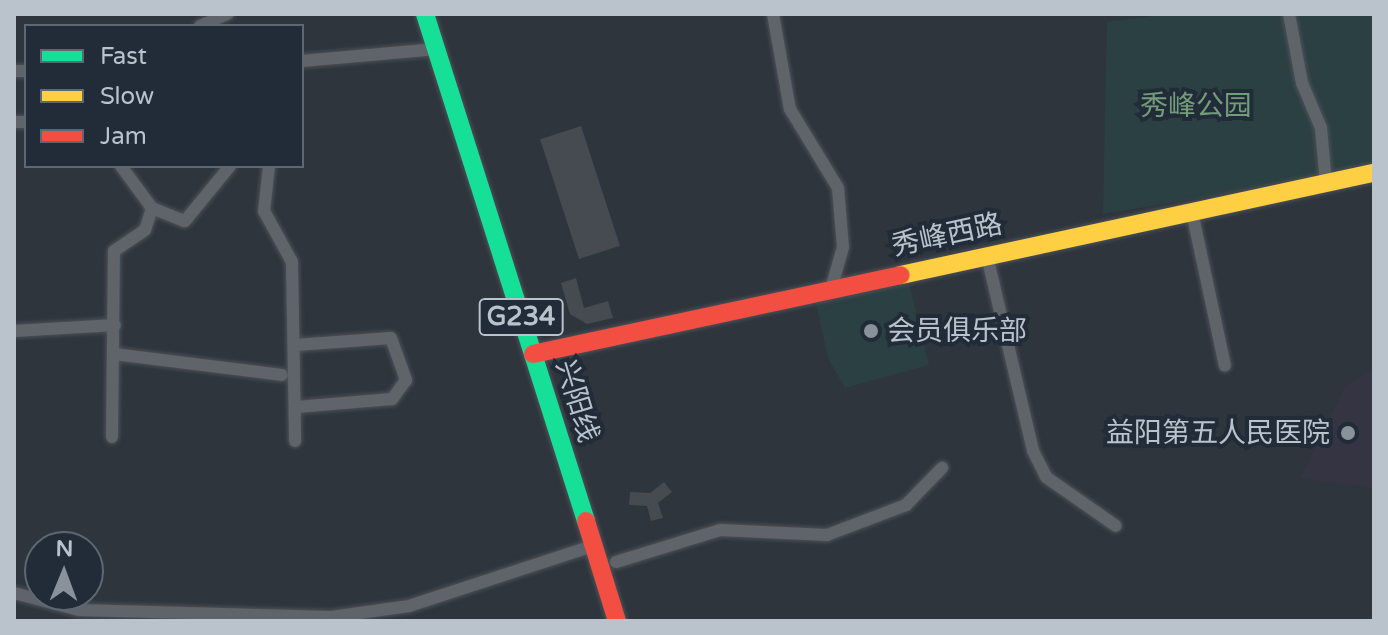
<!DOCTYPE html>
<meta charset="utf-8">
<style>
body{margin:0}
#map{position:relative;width:1388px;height:635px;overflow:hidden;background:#2e353d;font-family:"Varela Round","Noto Sans SC",sans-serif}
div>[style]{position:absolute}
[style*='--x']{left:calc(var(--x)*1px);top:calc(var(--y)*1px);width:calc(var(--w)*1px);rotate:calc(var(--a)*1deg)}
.medical>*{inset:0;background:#353442}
.green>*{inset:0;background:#2b4043}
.building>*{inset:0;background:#454b51;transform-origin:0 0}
.roads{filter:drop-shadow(0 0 2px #4d5157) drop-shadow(0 0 2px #4d5157)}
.street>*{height:12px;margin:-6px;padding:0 6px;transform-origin:6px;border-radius:6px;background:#5f646a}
.fast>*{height:18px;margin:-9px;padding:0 9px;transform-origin:9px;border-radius:9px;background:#16e098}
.slow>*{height:18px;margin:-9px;padding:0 9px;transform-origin:9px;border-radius:9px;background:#ffcf43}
.jam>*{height:18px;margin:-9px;padding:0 9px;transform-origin:9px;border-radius:9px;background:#f24e42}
.dots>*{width:22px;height:22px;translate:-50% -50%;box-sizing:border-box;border:4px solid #212c38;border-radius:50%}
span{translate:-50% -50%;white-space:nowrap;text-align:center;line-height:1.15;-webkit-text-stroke:8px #212c38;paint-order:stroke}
.shield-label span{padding:2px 6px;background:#212c38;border:2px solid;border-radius:6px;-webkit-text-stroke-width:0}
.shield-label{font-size:26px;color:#bac2cc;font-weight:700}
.park-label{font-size:28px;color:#729c7a}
.street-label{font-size:28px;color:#bac2cc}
.poi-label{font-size:28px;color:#bac2cc}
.left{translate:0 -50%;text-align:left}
.right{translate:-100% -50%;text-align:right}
.frame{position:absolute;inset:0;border:16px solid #bac2cc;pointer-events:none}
.legend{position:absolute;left:24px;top:24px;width:280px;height:144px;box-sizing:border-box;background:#212c38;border:2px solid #5e6873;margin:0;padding:10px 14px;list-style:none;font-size:24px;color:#bac2cc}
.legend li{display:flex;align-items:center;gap:16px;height:40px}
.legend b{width:40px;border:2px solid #5e6873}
.north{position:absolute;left:24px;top:531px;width:80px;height:80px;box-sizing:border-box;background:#212c38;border:2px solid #5e6873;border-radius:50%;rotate:1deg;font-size:22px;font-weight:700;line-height:32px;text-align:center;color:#bac2cc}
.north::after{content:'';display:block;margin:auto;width:28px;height:36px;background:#89919a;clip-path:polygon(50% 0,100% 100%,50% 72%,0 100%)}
</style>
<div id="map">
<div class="medical">
<div style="clip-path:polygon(1374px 366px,1374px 488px,1300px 478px,1344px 388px)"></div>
</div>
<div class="green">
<div style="clip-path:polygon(1169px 14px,1374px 14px,1374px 169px,1103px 214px,1107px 22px)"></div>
<div style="clip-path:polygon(909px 283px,929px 365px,845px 388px,828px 358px,816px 303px)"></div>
</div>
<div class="building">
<div style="left:581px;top:126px;width:126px;height:43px;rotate:72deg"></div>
<div style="clip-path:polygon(576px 278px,584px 308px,608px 301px,613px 318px,587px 324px,570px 314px,561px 283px)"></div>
<div style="clip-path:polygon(664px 482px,672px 492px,658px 503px,663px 518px,651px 521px,647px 506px,629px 505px,630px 492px,650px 493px)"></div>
</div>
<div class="roads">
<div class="street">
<div style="--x:773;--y:14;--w:97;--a:79.9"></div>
<div style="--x:790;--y:109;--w:92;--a:58.7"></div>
<div style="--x:838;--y:188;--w:59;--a:85.2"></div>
<div style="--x:843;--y:247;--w:44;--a:105.9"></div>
<div style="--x:1289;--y:14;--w:70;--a:79.3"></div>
<div style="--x:1302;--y:83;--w:49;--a:67.1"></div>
<div style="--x:1321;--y:128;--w:55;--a:84.8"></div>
<div style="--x:200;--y:26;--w:30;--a:-24"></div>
<div style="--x:302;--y:61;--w:135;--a:-5.1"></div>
<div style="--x:14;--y:71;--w:12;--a:0"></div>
<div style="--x:14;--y:122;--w:12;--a:0"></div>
<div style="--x:121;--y:166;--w:52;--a:53.6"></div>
<div style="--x:152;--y:208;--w:35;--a:22"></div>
<div style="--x:185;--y:221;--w:71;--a:-50.7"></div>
<div style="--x:269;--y:166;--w:45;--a:96.3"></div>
<div style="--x:264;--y:211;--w:58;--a:61.2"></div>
<div style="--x:292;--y:262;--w:179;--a:89"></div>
<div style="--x:1192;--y:212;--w:157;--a:77.9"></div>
<div style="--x:987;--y:256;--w:200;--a:76.7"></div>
<div style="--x:1033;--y:451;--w:29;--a:63"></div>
<div style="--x:1046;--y:477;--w:85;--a:35"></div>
<div style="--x:14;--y:331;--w:101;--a:-3.4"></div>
<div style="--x:296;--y:345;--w:95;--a:-4.2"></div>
<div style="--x:391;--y:338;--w:45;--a:70.3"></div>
<div style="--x:406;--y:380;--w:24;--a:126"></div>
<div style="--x:392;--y:399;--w:96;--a:175.2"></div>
<div style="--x:114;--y:354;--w:169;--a:7.1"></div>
<div style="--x:112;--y:437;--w:186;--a:-89.4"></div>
<div style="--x:114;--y:251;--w:37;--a:-34"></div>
<div style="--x:145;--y:230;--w:23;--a:-72"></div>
<div style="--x:616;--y:562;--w:109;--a:-17.1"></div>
<div style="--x:720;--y:530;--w:107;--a:2.7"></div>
<div style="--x:827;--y:535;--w:85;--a:-20.8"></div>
<div style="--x:906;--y:505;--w:52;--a:-45.8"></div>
<div style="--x:14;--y:593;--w:67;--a:14.7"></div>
<div style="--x:79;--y:610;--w:252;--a:1.6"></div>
<div style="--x:331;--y:617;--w:79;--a:-8"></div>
<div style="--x:409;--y:606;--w:194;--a:-18.1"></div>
</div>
<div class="fast">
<div style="--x:425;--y:14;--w:532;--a:72.38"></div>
</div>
<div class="slow">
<div style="--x:901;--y:275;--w:484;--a:-12.2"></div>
</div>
<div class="jam">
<div style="--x:533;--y:354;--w:376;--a:-12.1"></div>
<div style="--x:586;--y:521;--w:105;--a:72.8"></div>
</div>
</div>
<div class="dots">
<div style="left:871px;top:331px;background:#89919a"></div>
<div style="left:1348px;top:433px;background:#89919a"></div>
</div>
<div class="shield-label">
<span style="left:521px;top:317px">G234</span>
</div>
<div class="park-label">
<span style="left:1196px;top:106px">秀峰公园</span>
</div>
<div class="street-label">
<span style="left:947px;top:235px;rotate:-12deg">秀峰西路</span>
<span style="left:577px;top:401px;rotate:73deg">兴阳线</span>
</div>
<div class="poi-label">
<span class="left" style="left:887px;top:331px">会员俱乐部</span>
<span class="right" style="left:1330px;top:433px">益阳第五人民医院</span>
</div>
<div class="frame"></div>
<ul class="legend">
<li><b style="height:10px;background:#16e098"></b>Fast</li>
<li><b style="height:10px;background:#ffcf43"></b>Slow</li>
<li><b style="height:10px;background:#f24e42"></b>Jam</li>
</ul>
<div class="north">N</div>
</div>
